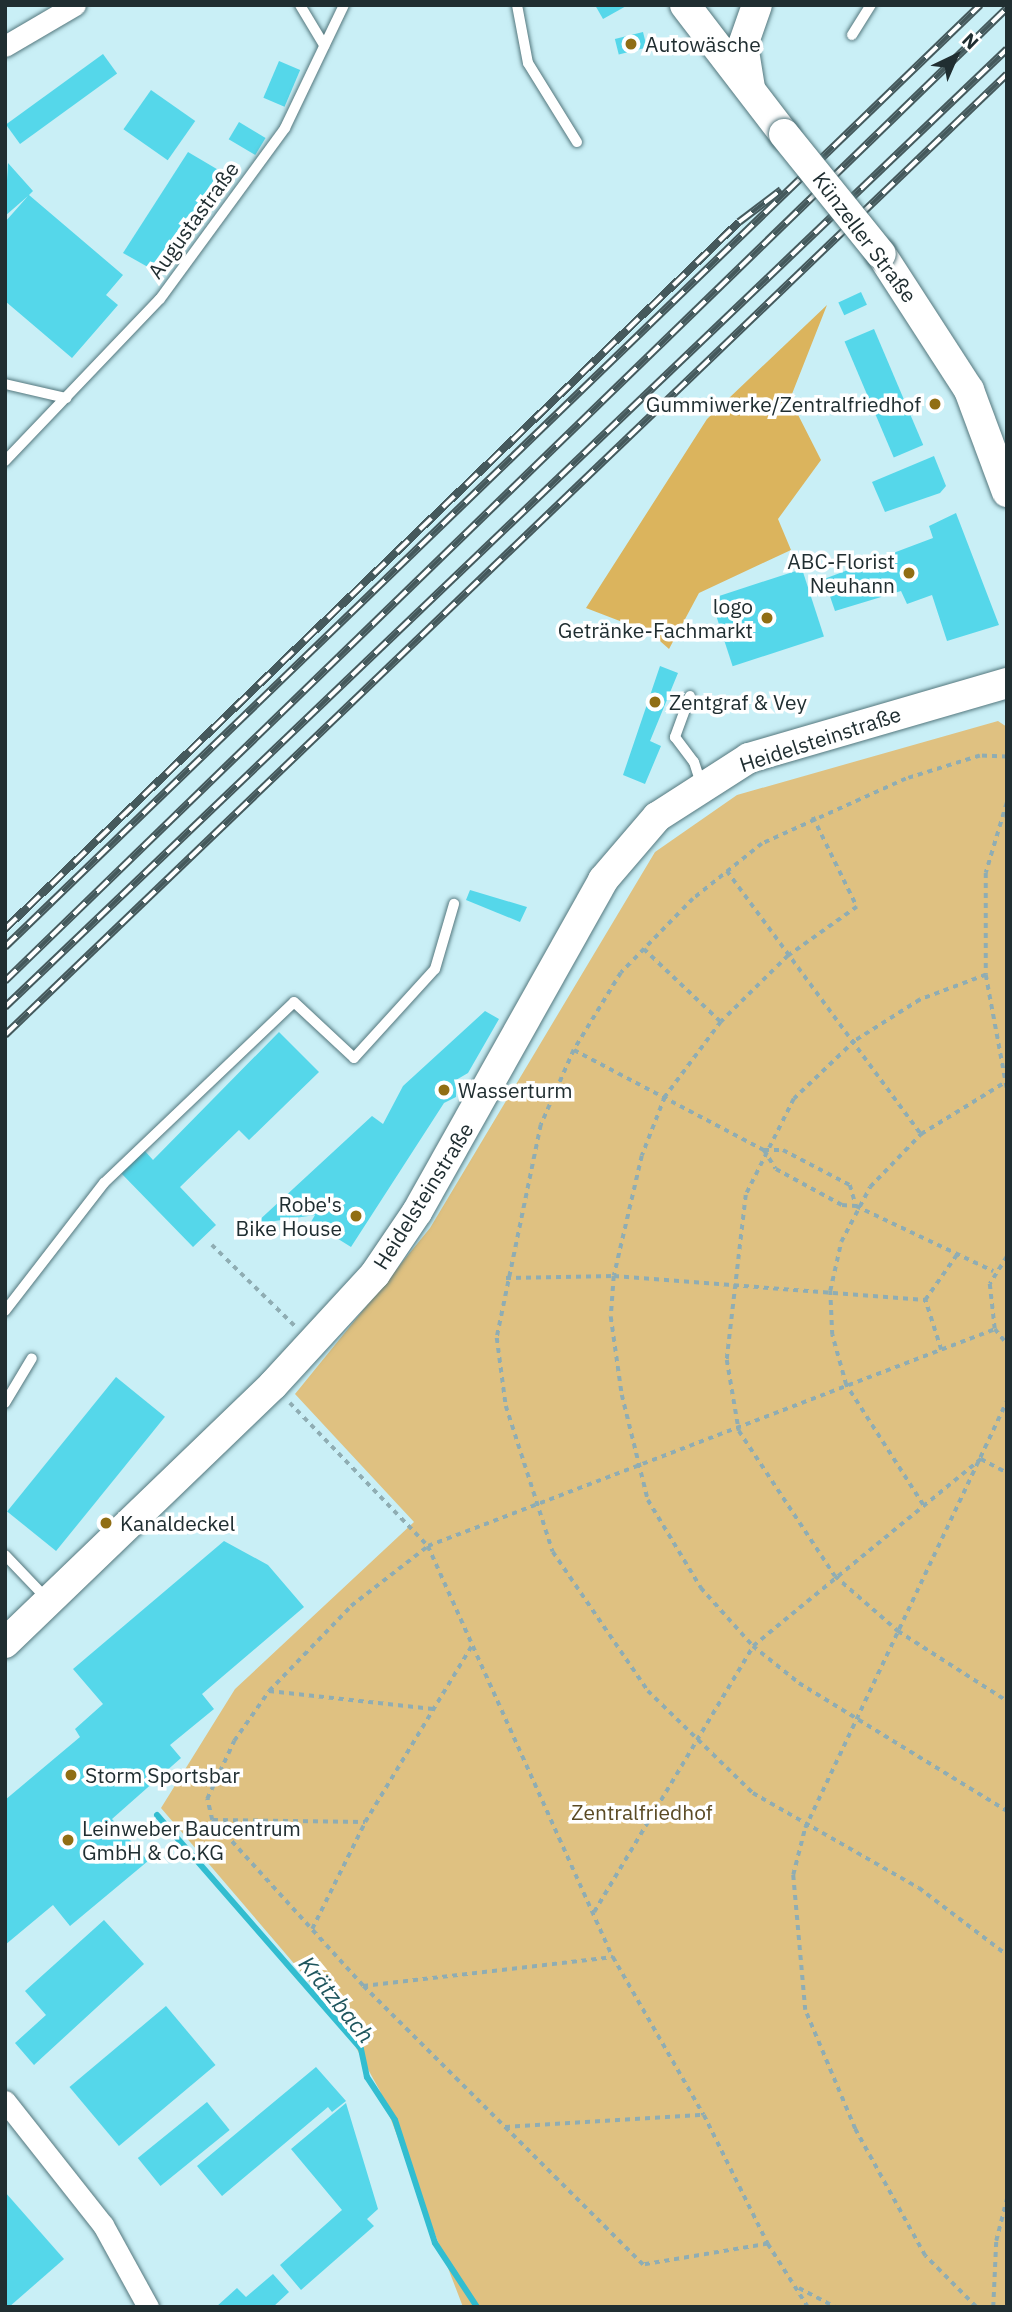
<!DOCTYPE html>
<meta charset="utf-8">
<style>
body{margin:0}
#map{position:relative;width:1012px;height:2312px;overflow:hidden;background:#c9eff6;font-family:"IBM Plex Sans",sans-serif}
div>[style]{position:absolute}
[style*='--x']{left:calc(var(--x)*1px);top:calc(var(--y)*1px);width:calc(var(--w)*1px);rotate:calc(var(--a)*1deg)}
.green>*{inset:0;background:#dfc181}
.forest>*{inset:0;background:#dbb45d}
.stream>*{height:6px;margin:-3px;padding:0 3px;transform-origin:3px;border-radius:3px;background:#32bdd0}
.building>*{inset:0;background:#55d7ea;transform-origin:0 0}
.path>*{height:3.5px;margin-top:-1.75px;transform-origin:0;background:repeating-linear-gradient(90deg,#8fadb3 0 5px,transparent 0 10px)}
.roads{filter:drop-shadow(0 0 2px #54777d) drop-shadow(0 0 2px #54777d)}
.service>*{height:10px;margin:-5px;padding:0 5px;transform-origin:5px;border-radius:5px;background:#fff}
.minor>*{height:21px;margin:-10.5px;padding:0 10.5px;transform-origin:10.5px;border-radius:10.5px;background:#fff}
.secondary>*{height:30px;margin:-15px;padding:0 15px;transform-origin:15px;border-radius:15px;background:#fff}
.rail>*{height:8px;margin-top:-4px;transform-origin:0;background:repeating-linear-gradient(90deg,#fff 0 16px,#45595c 0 32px);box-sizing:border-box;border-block:2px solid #45595c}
.bridges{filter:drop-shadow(0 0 2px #54777d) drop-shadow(0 0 2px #54777d)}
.secondary-bridge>*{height:30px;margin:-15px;padding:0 15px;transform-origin:15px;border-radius:15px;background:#fff}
.dots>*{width:19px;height:19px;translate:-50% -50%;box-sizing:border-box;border:4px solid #fff;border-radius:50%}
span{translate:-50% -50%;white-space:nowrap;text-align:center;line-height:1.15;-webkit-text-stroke:7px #fff;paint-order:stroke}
.poi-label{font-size:21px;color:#202e31}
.left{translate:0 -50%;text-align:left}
.right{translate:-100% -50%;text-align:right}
.street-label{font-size:21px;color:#202e31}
.park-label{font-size:21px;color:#5a4a24}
.water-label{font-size:23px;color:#1e555d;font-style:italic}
.frame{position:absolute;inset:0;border:7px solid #202e31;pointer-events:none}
.north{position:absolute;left:921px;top:21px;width:70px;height:70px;-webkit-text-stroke:5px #fff;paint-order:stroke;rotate:44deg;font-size:19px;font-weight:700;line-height:28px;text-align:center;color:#202e31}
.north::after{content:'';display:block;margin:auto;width:24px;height:32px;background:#202e31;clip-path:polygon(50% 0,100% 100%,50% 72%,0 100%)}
</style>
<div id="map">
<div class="green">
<div style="clip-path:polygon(998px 721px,1007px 727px,1007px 2307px,463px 2307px,380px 2091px,338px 2015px,161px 1808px,235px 1689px,414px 1522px,295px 1394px,430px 1228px,655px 852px,737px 795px)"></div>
</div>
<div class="forest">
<div style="clip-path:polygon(827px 305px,790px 399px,821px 460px,778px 519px,791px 550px,699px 593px,669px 649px,651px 633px,586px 608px,707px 419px)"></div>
</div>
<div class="stream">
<div style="--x:157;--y:1815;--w:310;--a:48.9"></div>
<div style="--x:361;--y:2049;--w:29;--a:78"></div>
<div style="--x:367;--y:2077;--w:51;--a:56.9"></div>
<div style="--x:395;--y:2120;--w:129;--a:72"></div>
<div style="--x:435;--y:2243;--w:77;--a:56.7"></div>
</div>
<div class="building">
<div style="clip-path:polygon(595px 5px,628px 5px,603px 19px)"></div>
<div style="left:643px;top:32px;width:16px;height:29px;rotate:76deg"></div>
<div style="left:103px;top:54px;width:24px;height:120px;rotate:54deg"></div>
<div style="left:279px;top:61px;width:23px;height:40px;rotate:23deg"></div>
<div style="left:151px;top:90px;width:54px;height:48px;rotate:35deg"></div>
<div style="left:239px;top:122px;width:31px;height:20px;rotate:31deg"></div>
<div style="clip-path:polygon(188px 152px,232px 178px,196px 232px,155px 271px,123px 253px)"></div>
<div style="clip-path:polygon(8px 163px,33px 191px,29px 195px,123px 275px,106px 295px,118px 305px,72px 358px,5px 301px,5px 222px,28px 196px,5px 216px)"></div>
<div style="left:861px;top:292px;width:14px;height:25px;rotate:65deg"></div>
<div style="left:874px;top:329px;width:126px;height:32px;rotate:67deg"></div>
<div style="clip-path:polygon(934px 456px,946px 486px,940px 493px,885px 512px,872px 482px)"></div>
<div style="clip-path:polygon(956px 513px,999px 625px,947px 641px,932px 595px,907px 604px,901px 591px,835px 611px,824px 579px,933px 538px,929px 526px)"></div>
<div style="left:802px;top:569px;width:71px;height:96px;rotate:72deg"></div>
<div style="clip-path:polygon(660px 666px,678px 673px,650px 741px,661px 746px,645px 784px,623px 775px)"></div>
<div style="clip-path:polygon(470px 890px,527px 907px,520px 922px,466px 900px)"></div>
<div style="clip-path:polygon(485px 1011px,499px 1019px,468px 1073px,456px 1080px,456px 1097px,444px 1103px,351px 1247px,311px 1222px,315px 1215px,255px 1224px,372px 1116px,383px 1124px,403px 1086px)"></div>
<div style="clip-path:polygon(279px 1032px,319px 1072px,249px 1140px,239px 1130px,180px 1187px,216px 1225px,193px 1247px,120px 1172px,144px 1150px,153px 1160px)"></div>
<div style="left:116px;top:1377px;width:63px;height:173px;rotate:39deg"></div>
<div style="clip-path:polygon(224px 1541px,268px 1565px,304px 1607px,202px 1694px,214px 1709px,170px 1745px,181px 1758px,112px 1819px,148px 1861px,70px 1926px,53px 1905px,5px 1945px,5px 1800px,80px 1737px,75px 1729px,103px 1704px,73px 1669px)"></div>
<div style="clip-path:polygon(104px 1920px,144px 1964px,34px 2065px,15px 2043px,46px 2015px,25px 1991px)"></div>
<div style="left:166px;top:2006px;width:77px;height:126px;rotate:50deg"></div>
<div style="clip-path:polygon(316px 2067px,346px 2101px,332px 2112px,328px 2107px,222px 2196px,197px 2166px)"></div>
<div style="left:207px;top:2102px;width:36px;height:89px;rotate:51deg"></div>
<div style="clip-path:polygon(346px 2103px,378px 2209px,367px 2219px,374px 2226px,301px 2290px,280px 2265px,342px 2210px,291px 2149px)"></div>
<div style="clip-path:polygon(5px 2192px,64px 2259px,9px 2307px,5px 2307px)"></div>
<div style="clip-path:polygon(273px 2274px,289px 2292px,273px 2307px,216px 2307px,237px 2288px,246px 2297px)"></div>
</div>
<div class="path">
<div style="--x:1007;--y:757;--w:27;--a:-178"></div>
<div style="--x:980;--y:756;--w:77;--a:162.7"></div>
<div style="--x:906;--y:779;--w:158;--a:155.7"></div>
<div style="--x:762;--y:844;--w:88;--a:141.4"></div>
<div style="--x:693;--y:899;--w:103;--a:134.2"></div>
<div style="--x:621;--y:973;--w:90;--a:121.4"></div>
<div style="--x:574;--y:1050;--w:82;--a:113.7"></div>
<div style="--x:541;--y:1125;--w:217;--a:101.7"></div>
<div style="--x:497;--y:1338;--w:69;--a:82.5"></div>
<div style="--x:506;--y:1406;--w:153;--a:72.2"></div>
<div style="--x:553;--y:1552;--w:168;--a:55.6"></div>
<div style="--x:648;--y:1691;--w:146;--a:44.2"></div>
<div style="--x:753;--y:1793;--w:191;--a:29.8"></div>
<div style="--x:919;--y:1888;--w:111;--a:37.3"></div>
<div style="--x:1007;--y:803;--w:73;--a:106.7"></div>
<div style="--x:986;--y:873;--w:102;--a:90"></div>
<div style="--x:986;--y:975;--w:115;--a:79.5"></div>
<div style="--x:813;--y:817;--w:100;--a:63.9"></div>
<div style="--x:857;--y:907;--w:85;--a:144.6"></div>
<div style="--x:788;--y:956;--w:94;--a:135.4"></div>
<div style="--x:721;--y:1022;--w:94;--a:126.7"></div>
<div style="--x:665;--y:1097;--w:63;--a:111.3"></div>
<div style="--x:642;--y:1156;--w:123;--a:103.1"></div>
<div style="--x:614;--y:1276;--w:41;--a:94.2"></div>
<div style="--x:611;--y:1317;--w:79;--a:82"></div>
<div style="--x:622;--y:1395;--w:108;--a:76.1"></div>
<div style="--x:648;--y:1500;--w:103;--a:58.9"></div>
<div style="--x:701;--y:1588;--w:78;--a:48.1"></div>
<div style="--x:753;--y:1646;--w:59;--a:38.8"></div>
<div style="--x:799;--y:1683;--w:244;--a:31.6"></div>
<div style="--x:727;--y:871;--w:327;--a:53.6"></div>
<div style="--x:644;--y:949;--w:106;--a:43.5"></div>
<div style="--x:986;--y:975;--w:71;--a:159.3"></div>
<div style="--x:920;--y:1000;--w:77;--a:147.8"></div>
<div style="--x:855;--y:1041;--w:84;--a:136.4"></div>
<div style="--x:794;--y:1099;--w:107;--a:116.6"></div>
<div style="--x:746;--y:1195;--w:166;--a:96.6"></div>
<div style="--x:727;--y:1360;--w:72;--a:80.4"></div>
<div style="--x:739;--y:1431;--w:174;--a:56.5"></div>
<div style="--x:835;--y:1576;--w:84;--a:41.1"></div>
<div style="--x:898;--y:1631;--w:130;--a:32.7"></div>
<div style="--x:574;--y:1050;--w:215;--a:27.8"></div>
<div style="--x:764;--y:1150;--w:19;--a:0"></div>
<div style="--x:783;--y:1150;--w:76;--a:27.6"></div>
<div style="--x:850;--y:1185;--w:22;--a:74"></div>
<div style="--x:856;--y:1206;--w:152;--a:25.4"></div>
<div style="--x:764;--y:1150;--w:22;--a:58"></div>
<div style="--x:776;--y:1169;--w:75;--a:28.6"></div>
<div style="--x:842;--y:1205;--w:14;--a:4"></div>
<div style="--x:212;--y:1245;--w:116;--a:44.3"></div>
<div style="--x:1007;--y:1257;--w:32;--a:122"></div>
<div style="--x:990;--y:1284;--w:45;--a:83.7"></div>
<div style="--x:995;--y:1329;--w:19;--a:51"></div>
<div style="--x:506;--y:1278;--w:108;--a:-1.1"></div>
<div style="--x:614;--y:1276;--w:312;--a:4.4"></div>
<div style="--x:941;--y:1350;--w:52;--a:-107.7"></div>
<div style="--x:925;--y:1300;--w:57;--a:-54.9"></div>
<div style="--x:290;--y:1403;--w:199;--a:46"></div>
<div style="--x:428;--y:1546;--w:451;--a:65.8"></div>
<div style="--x:613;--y:1957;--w:182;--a:60.1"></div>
<div style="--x:704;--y:2115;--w:144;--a:63.6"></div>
<div style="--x:768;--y:2244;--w:75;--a:57.6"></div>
<div style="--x:923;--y:1505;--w:143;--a:-122.7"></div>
<div style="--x:846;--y:1385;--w:52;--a:-105.6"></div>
<div style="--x:832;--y:1335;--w:44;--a:-92.6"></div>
<div style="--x:830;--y:1291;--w:50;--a:-77.3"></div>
<div style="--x:841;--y:1242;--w:62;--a:-62.2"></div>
<div style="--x:870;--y:1187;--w:74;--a:-46.1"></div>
<div style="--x:921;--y:1134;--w:101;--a:-31.6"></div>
<div style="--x:269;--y:1691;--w:165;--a:6.3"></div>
<div style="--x:213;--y:1820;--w:152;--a:0.8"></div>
<div style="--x:594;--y:1912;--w:310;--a:-59.1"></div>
<div style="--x:753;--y:1646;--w:295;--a:-39.4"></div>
<div style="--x:981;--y:1459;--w:30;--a:28"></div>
<div style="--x:312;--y:1929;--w:119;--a:-63.6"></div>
<div style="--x:365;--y:1822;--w:205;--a:-58.8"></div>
<div style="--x:363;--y:1986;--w:252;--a:-6.6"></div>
<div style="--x:505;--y:2127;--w:199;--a:-3.5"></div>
<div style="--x:768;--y:2244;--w:127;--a:170.5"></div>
<div style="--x:643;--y:2265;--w:395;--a:-135.1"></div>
<div style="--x:363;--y:1986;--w:224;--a:-132.3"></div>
<div style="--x:212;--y:1820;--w:22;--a:-103"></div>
<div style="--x:207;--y:1799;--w:64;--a:-65"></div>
<div style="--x:234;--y:1741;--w:61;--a:-55"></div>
<div style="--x:269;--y:1691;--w:118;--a:-46"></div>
<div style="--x:351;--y:1606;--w:98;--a:-37.9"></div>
<div style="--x:428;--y:1546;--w:607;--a:-20.94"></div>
<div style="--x:799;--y:2288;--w:41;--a:27.8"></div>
<div style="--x:976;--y:2307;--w:72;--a:-135"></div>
<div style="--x:925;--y:2256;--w:145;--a:-118.9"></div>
<div style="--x:855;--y:2129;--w:129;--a:-112.8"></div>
<div style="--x:805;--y:2010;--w:136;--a:-95.1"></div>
<div style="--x:793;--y:1875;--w:49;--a:-75.7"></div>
<div style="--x:805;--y:1828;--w:472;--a:-64.7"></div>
<div style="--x:993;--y:2307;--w:66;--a:-87.4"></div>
<div style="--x:996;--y:2241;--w:44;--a:-75.7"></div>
</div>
<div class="roads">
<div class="service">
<div style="--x:300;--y:5;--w:47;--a:59"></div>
<div style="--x:517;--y:5;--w:59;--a:79.3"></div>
<div style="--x:528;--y:63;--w:93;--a:58.2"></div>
<div style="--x:852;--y:35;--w:36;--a:-58"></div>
<div style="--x:5;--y:384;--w:63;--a:12.9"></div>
<div style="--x:5;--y:461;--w:224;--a:-46.3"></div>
<div style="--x:160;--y:299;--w:212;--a:-53.8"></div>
<div style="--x:285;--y:128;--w:136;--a:-64.4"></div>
<div style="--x:690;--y:696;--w:44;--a:110.1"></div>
<div style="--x:675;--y:737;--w:31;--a:53"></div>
<div style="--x:694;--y:762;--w:23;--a:72"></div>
<div style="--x:5;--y:1311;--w:162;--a:-52.3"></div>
<div style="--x:104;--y:1183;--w:262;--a:-43.6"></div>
<div style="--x:294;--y:1002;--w:82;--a:43"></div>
<div style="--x:354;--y:1058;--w:120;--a:-47.7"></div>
<div style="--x:435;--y:969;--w:68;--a:-73.7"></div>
<div style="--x:5;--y:1403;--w:52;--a:-59"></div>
<div style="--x:5;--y:1555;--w:61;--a:46.3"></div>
</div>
<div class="minor">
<div style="--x:5;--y:46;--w:81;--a:-30.4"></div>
<div style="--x:5;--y:2101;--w:158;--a:51.7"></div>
<div style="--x:103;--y:2225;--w:94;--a:61.2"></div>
</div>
<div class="secondary">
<div style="--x:685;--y:5;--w:163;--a:52.5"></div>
<div style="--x:750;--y:88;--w:44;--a:-99.2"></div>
<div style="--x:743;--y:45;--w:42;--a:-70.7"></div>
<div style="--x:881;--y:254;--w:162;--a:57.1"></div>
<div style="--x:969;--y:390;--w:109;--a:69.6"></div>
<div style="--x:5;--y:1643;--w:372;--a:-43.9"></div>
<div style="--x:273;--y:1385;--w:151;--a:-47.4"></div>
<div style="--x:375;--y:1274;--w:75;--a:-55.9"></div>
<div style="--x:417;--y:1212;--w:381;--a:-60.7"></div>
<div style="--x:603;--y:880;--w:83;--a:-49.4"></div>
<div style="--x:657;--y:817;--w:109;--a:-32.7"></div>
<div style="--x:749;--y:758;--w:269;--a:-16.2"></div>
</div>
</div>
<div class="rail">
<div style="--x:5;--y:929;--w:1019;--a:-43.93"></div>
<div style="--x:739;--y:222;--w:53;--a:-37.3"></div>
<div style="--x:5;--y:947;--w:1356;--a:-44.01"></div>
<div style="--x:5;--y:981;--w:1397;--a:-44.16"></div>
<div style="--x:5;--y:1007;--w:1386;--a:-43.71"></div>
<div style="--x:5;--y:1035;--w:1388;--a:-43.8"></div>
</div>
<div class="bridges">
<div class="secondary-bridge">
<div style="--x:784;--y:134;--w:154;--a:51.1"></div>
</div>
</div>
<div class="dots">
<div style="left:631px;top:44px;background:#906e14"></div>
<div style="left:935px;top:404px;background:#906e14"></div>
<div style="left:909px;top:573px;background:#906e14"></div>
<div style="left:767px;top:618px;background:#906e14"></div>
<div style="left:655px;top:702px;background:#906e14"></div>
<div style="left:444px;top:1090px;background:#906e14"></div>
<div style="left:356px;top:1216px;background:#906e14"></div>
<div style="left:106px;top:1523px;background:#906e14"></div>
<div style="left:71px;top:1775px;background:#906e14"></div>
<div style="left:68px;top:1840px;background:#906e14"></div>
</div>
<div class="poi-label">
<span class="left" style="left:645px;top:44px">Autowäsche</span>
<span class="right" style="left:921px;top:404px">Gummiwerke/Zentralfriedhof</span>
<span class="right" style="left:895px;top:573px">ABC-Florist<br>Neuhann</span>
<span class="right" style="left:753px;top:618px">logo<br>Getränke-Fachmarkt</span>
<span class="left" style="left:669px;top:702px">Zentgraf &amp; Vey</span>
<span class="left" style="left:458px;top:1090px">Wasserturm</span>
<span class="right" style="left:342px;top:1216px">Robe's<br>Bike House</span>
<span class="left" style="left:120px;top:1523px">Kanaldeckel</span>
<span class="left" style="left:85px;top:1775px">Storm Sportsbar</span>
<span class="left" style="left:82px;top:1840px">Leinweber Baucentrum<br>GmbH &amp; Co.KG</span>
</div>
<div class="street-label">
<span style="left:193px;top:220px;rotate:-54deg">Augustastraße</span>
<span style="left:865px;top:237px;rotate:53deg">Künzeller Straße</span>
<span style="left:820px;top:739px;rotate:-18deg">Heidelsteinstraße</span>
<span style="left:423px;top:1196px;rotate:-58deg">Heidelsteinstraße</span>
</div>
<div class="park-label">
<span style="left:642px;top:1812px">Zentralfriedhof</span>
</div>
<div class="water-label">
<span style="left:337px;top:1999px;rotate:51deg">Krätzbach</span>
</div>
<div class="frame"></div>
<div class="north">N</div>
</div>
